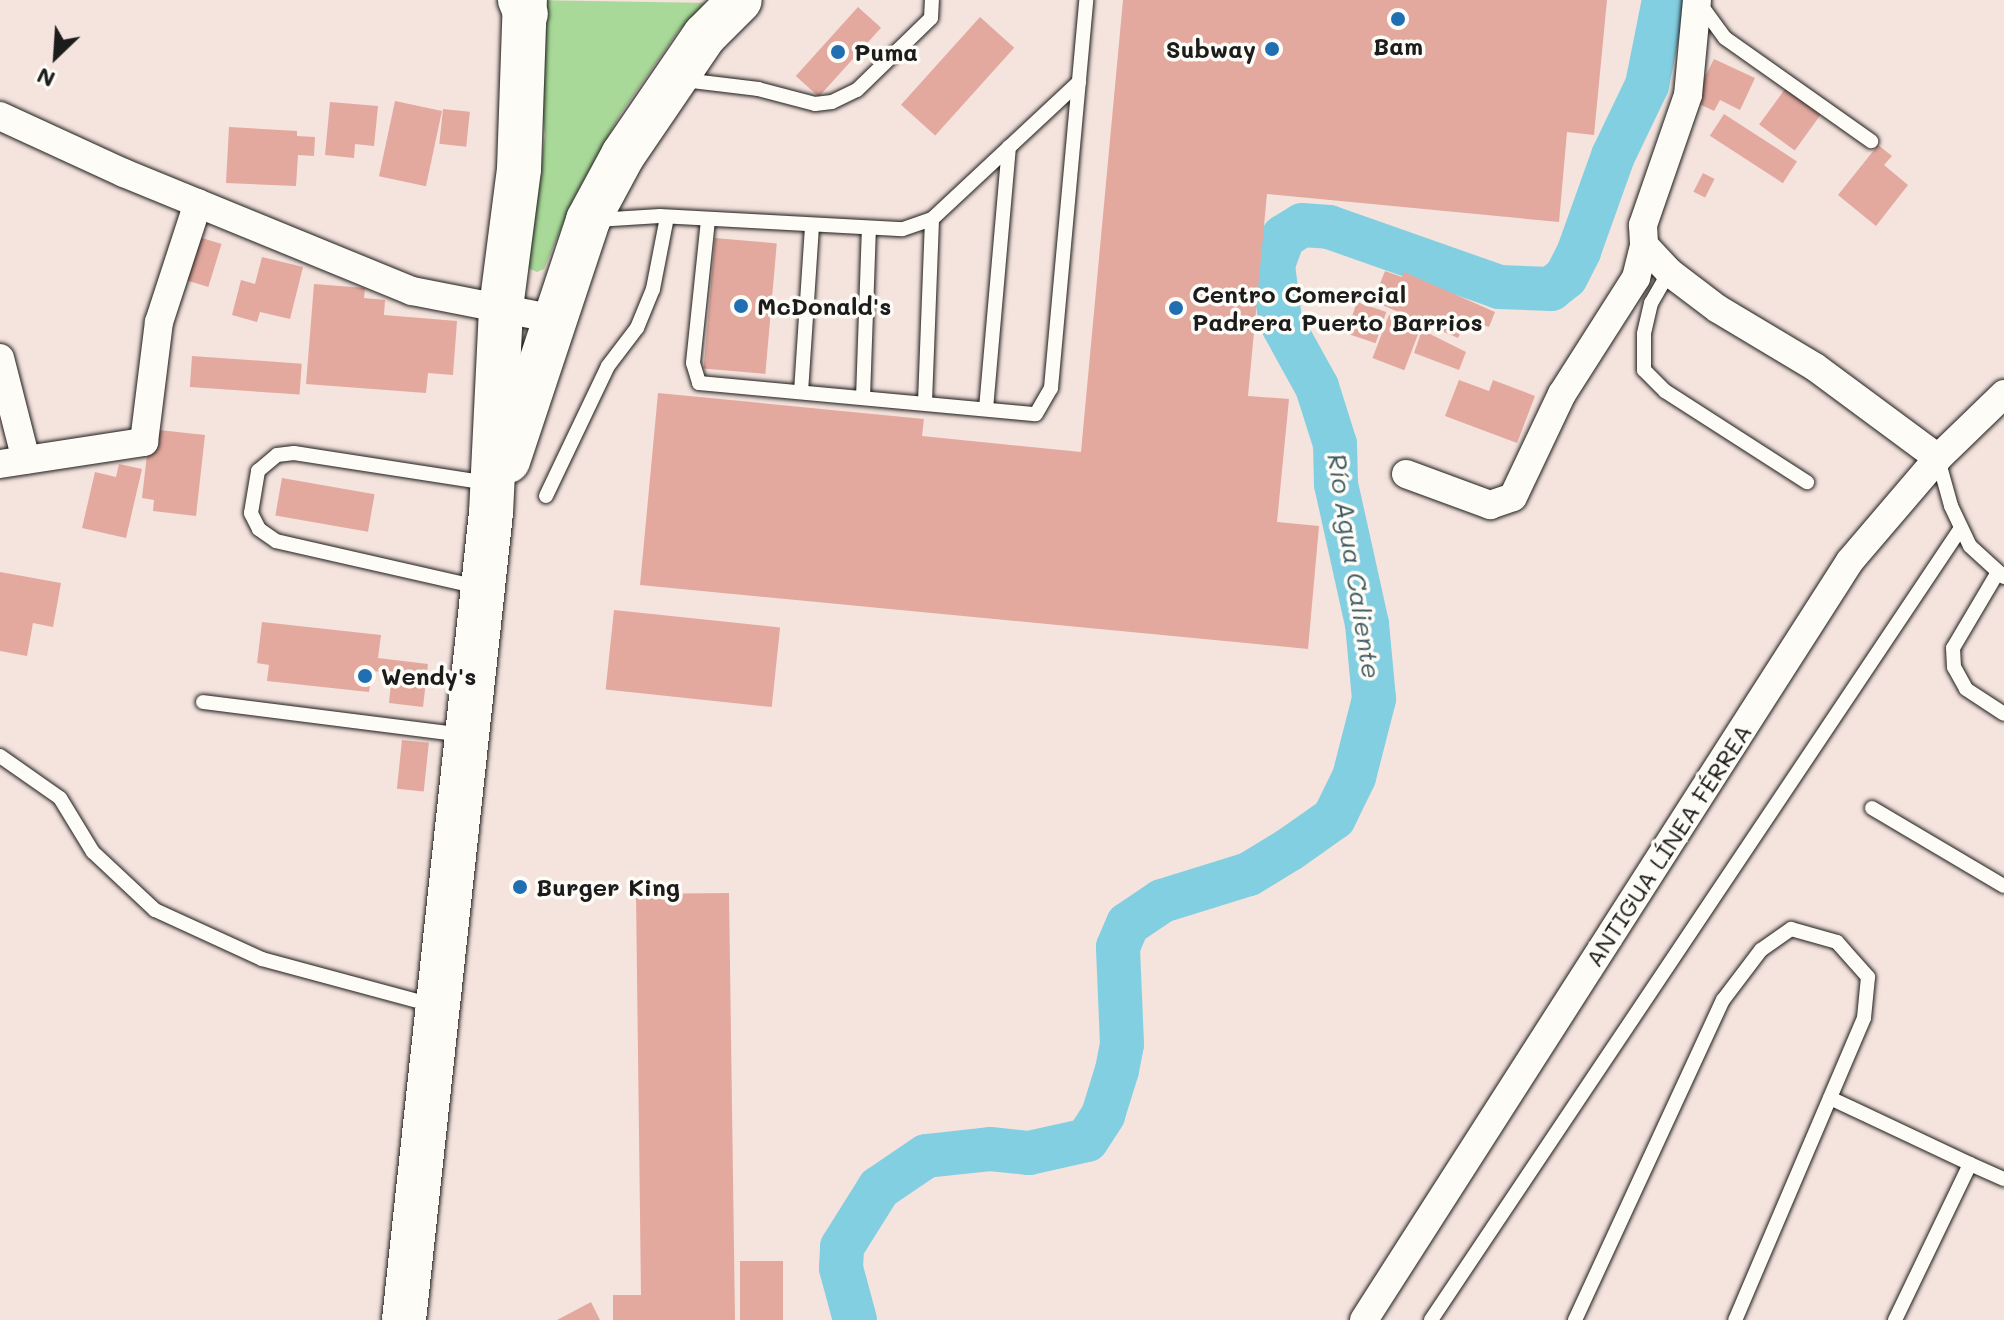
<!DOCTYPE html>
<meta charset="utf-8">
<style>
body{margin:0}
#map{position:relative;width:2004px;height:1320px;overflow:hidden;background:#f5e3dd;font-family:Mali,sans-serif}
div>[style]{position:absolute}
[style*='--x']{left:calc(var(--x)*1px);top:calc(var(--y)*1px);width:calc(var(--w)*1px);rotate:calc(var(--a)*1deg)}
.green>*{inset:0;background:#a9d998}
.river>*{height:44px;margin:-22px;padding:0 22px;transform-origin:22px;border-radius:22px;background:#83cfe2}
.building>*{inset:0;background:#e3a99f;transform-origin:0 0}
.roads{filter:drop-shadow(0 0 2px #1c1c1c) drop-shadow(0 0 2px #1c1c1c)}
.lane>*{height:14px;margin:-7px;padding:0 7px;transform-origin:7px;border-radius:7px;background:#fdfcf7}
.street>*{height:28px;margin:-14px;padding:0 14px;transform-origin:14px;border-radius:14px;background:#fdfcf7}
.primary>*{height:44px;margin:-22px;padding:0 22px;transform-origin:22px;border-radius:22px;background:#fdfcf7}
.highway>*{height:44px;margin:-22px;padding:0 22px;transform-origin:22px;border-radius:22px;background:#fdfcf7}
.dots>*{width:22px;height:22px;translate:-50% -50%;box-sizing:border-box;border:4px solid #fdfcf7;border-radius:50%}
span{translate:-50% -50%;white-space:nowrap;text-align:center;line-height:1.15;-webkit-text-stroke:7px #fdfcf7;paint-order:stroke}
.poi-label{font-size:24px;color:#1c1c1c;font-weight:700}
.right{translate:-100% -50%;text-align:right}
.left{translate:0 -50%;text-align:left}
.street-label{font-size:24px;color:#1c1c1c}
.water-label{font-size:26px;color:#405b61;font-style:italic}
.north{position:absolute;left:16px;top:16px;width:80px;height:80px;-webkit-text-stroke:6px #fdfcf7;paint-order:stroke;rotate:205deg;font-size:22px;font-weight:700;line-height:32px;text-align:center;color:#1c1c1c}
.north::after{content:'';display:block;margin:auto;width:28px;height:36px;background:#1c1c1c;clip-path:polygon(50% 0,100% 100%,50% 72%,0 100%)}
</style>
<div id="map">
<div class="green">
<div style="clip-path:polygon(530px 0,711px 3px,679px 30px,621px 113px,574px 198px,544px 269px,537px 272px,528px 268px,545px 135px)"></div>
</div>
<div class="river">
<div style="--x:855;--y:1320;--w:54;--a:-105.1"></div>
<div style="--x:841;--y:1268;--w:21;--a:-87"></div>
<div style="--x:842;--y:1247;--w:70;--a:-57.9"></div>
<div style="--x:879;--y:1188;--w:57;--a:-34.2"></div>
<div style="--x:926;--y:1156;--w:64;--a:-6.2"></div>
<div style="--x:990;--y:1149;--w:39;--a:6"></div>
<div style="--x:1029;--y:1153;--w:59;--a:-12.6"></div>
<div style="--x:1087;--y:1140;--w:30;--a:-57"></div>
<div style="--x:1103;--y:1115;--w:47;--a:-72.7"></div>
<div style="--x:1117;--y:1070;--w:26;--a:-79"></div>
<div style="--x:1122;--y:1044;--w:97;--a:-92.4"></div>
<div style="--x:1118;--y:947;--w:25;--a:-67"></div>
<div style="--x:1128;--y:924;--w:41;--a:-34.1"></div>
<div style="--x:1162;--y:901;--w:91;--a:-17.2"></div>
<div style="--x:1249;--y:874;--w:48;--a:-31.4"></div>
<div style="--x:1290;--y:849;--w:54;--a:-35.2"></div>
<div style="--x:1334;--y:818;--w:46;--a:-64"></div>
<div style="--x:1354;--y:777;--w:81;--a:-75.6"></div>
<div style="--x:1374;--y:699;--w:75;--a:-95.3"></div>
<div style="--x:1367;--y:624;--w:143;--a:-102.5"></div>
<div style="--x:1336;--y:484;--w:40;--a:-91.4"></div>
<div style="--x:1335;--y:444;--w:60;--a:-107.5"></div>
<div style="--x:1317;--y:387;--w:77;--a:-118.9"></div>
<div style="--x:1280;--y:320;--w:55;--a:-97.3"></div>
<div style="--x:1273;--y:265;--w:30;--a:-70"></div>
<div style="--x:1283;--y:237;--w:22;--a:-32"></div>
<div style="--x:1302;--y:225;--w:27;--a:4"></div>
<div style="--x:1329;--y:227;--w:180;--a:19.4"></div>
<div style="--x:1499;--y:287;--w:52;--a:2.2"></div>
<div style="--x:1551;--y:289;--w:19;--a:-39"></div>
<div style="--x:1566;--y:277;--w:29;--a:-63"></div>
<div style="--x:1579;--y:251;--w:101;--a:-70.3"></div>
<div style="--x:1613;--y:156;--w:79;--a:-64.4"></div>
<div style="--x:1647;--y:85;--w:87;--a:-78.7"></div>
</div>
<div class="building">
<div style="clip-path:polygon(1123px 0,1607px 0,1594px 135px,1567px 132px,1559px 222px,1267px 194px,1248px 396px,1289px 399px,1277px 522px,1319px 526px,1308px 649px,640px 585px,658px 393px,924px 419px,922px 436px,1081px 452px)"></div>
<div style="left:858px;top:7px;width:31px;height:93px;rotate:42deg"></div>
<div style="left:980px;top:17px;width:46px;height:118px;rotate:42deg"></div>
<div style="clip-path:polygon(1714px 59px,1755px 78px,1740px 110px,1720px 100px,1714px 111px,1693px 101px)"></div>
<div style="left:1785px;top:89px;width:44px;height:44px;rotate:36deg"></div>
<div style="left:395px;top:101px;width:48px;height:77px;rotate:12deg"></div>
<div style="clip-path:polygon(330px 102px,378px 106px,374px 146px,355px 144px,354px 158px,325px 155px)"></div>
<div style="left:443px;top:109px;width:27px;height:35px;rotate:6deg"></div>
<div style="left:1724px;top:114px;width:87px;height:26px;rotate:33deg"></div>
<div style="clip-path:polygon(229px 127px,297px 131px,297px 136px,315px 137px,314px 156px,298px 155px,296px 186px,226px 183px)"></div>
<div style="clip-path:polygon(1878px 145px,1892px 156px,1884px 165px,1908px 185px,1876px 226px,1838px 195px)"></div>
<div style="left:1703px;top:173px;width:13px;height:21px;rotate:27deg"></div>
<div style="left:189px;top:234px;width:34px;height:45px;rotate:17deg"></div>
<div style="left:715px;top:238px;width:62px;height:131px;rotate:5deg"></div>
<div style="clip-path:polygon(262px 257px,303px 267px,290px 319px,260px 312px,257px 322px,232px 315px,241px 280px,255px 284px)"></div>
<div style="clip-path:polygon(1385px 271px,1402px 277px,1404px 272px,1495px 312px,1489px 327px,1467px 318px,1458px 338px,1373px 301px)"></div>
<div style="clip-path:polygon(314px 284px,365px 288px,364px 298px,385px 300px,384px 315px,457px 321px,453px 375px,428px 373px,426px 393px,306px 384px)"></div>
<div style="left:1357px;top:302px;width:31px;height:33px;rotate:19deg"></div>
<div style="left:1389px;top:315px;width:34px;height:46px;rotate:21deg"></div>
<div style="clip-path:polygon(1422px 330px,1466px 352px,1459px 370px,1414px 353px)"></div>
<div style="left:192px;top:356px;width:110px;height:31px;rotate:4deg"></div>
<div style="clip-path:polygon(1459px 380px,1489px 391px,1493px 380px,1535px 396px,1517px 443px,1445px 416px)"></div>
<div style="clip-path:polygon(150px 429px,205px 435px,196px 516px,153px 511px,154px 500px,142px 498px)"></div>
<div style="clip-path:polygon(119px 464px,142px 469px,126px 538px,82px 528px,95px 472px,116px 477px)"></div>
<div style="left:282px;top:478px;width:94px;height:38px;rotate:10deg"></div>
<div style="clip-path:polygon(0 572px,61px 583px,53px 627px,33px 623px,27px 656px,0 651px)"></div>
<div style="left:614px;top:610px;width:167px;height:80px;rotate:6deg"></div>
<div style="clip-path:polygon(262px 622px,381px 635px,378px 658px,428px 664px,423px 707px,389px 703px,392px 673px,372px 671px,369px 692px,267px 681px,269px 665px,257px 663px)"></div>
<div style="left:402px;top:740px;width:27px;height:49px;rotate:6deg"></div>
<div style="clip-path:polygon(729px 893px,735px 1320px,613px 1320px,613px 1295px,641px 1295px,636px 894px)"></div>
<div style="left:740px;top:1261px;width:43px;height:59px"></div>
<div style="clip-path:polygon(591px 1302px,600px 1320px,557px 1320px)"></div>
</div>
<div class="roads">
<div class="lane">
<div style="--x:1700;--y:4;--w:42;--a:53.7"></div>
<div style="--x:1725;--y:38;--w:179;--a:35.2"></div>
<div style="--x:684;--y:80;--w:75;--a:6.9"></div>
<div style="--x:758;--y:89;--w:59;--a:14.7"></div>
<div style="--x:815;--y:104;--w:17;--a:-7"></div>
<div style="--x:832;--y:102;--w:28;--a:-26"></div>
<div style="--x:857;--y:90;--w:103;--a:-44.2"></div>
<div style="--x:931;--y:18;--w:18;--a:-87"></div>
<div style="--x:596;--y:220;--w:64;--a:-3.6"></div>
<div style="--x:660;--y:216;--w:243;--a:3.1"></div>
<div style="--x:903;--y:229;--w:31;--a:-19"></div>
<div style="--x:932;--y:219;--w:201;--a:-43"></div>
<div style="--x:708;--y:220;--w:144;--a:96"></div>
<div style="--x:693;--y:363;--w:21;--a:73"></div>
<div style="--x:699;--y:383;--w:338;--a:5.3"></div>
<div style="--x:1036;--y:414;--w:30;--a:-60"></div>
<div style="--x:1051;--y:388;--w:390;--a:-84.8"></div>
<div style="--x:1669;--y:272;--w:36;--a:120"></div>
<div style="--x:1651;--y:303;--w:32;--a:103"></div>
<div style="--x:1644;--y:334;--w:36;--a:90"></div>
<div style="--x:1644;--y:370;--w:30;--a:45"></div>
<div style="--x:1665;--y:391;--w:169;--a:32.7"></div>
<div style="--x:801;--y:392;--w:166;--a:-86.2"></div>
<div style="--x:863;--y:398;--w:168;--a:-88"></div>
<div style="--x:925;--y:402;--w:183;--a:-87.8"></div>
<div style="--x:986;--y:409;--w:263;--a:-85"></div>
<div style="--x:1938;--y:459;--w:49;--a:74.5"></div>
<div style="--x:1951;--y:506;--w:44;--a:64.6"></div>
<div style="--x:1970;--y:546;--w:46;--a:42.4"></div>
<div style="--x:546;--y:496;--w:144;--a:-64.5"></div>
<div style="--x:608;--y:366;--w:48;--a:-52.7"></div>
<div style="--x:637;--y:328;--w:42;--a:-67.7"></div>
<div style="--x:653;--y:289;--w:73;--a:-79"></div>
<div style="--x:1998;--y:572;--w:88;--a:120.6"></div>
<div style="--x:1953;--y:648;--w:19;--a:87"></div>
<div style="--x:1954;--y:667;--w:25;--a:61"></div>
<div style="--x:1966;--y:689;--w:45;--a:33.3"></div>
<div style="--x:478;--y:587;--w:207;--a:-167.2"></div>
<div style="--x:276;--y:541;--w:21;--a:-145"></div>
<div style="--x:259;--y:529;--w:18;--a:-117"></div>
<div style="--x:251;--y:513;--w:43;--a:-80.5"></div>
<div style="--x:258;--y:471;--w:25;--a:-40"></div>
<div style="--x:277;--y:455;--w:17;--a:-7"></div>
<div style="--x:294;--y:453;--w:196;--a:8.8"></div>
<div style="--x:203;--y:702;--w:262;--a:7.2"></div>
<div style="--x:0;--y:756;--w:73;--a:35"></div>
<div style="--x:60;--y:798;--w:63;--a:58.6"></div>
<div style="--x:93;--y:852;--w:85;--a:43.1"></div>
<div style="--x:155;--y:910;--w:118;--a:24.6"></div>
<div style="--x:262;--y:959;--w:177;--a:15.1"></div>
<div style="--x:1872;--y:808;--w:153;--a:30.6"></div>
<div style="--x:1830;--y:1098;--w:155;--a:25.2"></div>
<div style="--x:1431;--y:1320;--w:953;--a:-56.21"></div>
<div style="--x:1575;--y:1320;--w:353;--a:-65.2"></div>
<div style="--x:1723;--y:1000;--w:63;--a:-52.8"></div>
<div style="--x:1761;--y:950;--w:37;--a:-35"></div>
<div style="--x:1791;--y:929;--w:48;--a:15.8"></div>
<div style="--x:1837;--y:942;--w:47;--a:48.5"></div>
<div style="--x:1868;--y:977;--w:41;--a:95.6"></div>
<div style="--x:1864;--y:1018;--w:328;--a:113.1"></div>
<div style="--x:1895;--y:1320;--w:173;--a:-64.3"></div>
<div style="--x:1970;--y:1164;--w:37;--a:24"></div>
</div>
<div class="street">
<div style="--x:1697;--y:0;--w:95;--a:95.4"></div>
<div style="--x:1688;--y:95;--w:138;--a:109.1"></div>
<div style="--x:1643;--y:225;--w:20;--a:87"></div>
<div style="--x:1644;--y:245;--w:37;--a:47"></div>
<div style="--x:1669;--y:272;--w:61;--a:37.1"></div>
<div style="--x:1718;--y:309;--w:113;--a:30.9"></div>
<div style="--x:1815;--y:367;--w:153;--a:36.5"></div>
<div style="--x:0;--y:116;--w:136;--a:24.7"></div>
<div style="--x:124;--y:173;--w:311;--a:22.3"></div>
<div style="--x:412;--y:291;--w:146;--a:11.1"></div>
<div style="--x:0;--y:358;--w:105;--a:75.7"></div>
<div style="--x:0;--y:464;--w:146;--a:-8.7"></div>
<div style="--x:144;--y:442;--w:121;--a:-82.9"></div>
<div style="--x:159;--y:322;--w:125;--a:-71.9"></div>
<div style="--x:1406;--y:474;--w:90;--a:20.3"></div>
<div style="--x:1490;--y:505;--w:24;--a:-19"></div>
<div style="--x:1513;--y:497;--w:114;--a:-64.6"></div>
<div style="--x:1562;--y:394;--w:138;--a:-57.5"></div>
<div style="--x:1636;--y:278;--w:34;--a:-76"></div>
<div style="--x:1364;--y:1320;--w:901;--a:-57.37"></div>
<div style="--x:1850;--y:561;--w:135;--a:-49.5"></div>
<div style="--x:1938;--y:458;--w:92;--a:-44.1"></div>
</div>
<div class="primary">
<div style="--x:508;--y:461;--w:254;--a:-71.6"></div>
<div style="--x:588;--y:220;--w:74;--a:-61.7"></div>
<div style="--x:623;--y:155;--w:145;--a:-55.7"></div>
<div style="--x:705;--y:35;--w:49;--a:-45"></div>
<div style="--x:404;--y:1320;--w:812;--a:-83.85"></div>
<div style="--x:491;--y:513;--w:205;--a:-87.2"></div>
<div style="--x:501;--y:308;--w:140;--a:-82.6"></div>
<div style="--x:519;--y:169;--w:169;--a:-88"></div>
</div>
<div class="highway">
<div style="--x:520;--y:0;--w:15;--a:67"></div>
</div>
</div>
<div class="dots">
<div style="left:1398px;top:19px;background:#1f6fb2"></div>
<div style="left:1272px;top:49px;background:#1f6fb2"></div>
<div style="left:838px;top:52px;background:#1f6fb2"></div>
<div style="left:741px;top:306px;background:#1f6fb2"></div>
<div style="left:1176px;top:308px;background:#1f6fb2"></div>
<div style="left:365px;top:676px;background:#1f6fb2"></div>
<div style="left:520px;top:887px;background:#1f6fb2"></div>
</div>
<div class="poi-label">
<span style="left:1398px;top:46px">Bam</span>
<span class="right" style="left:1256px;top:49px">Subway</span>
<span class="left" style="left:854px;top:52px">Puma</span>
<span class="left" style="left:1192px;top:308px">Centro Comercial<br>Padrera Puerto Barrios</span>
<span class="left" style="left:757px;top:306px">McDonald's</span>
<span class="left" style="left:381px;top:676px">Wendy's</span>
<span class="left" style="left:536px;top:887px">Burger King</span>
</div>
<div class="street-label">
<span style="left:1668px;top:845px;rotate:-57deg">ANTIGUA LÍNEA FÉRREA</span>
</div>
<div class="water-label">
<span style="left:1354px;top:566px;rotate:81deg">Río Agua Caliente</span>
</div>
<div class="north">N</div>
</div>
